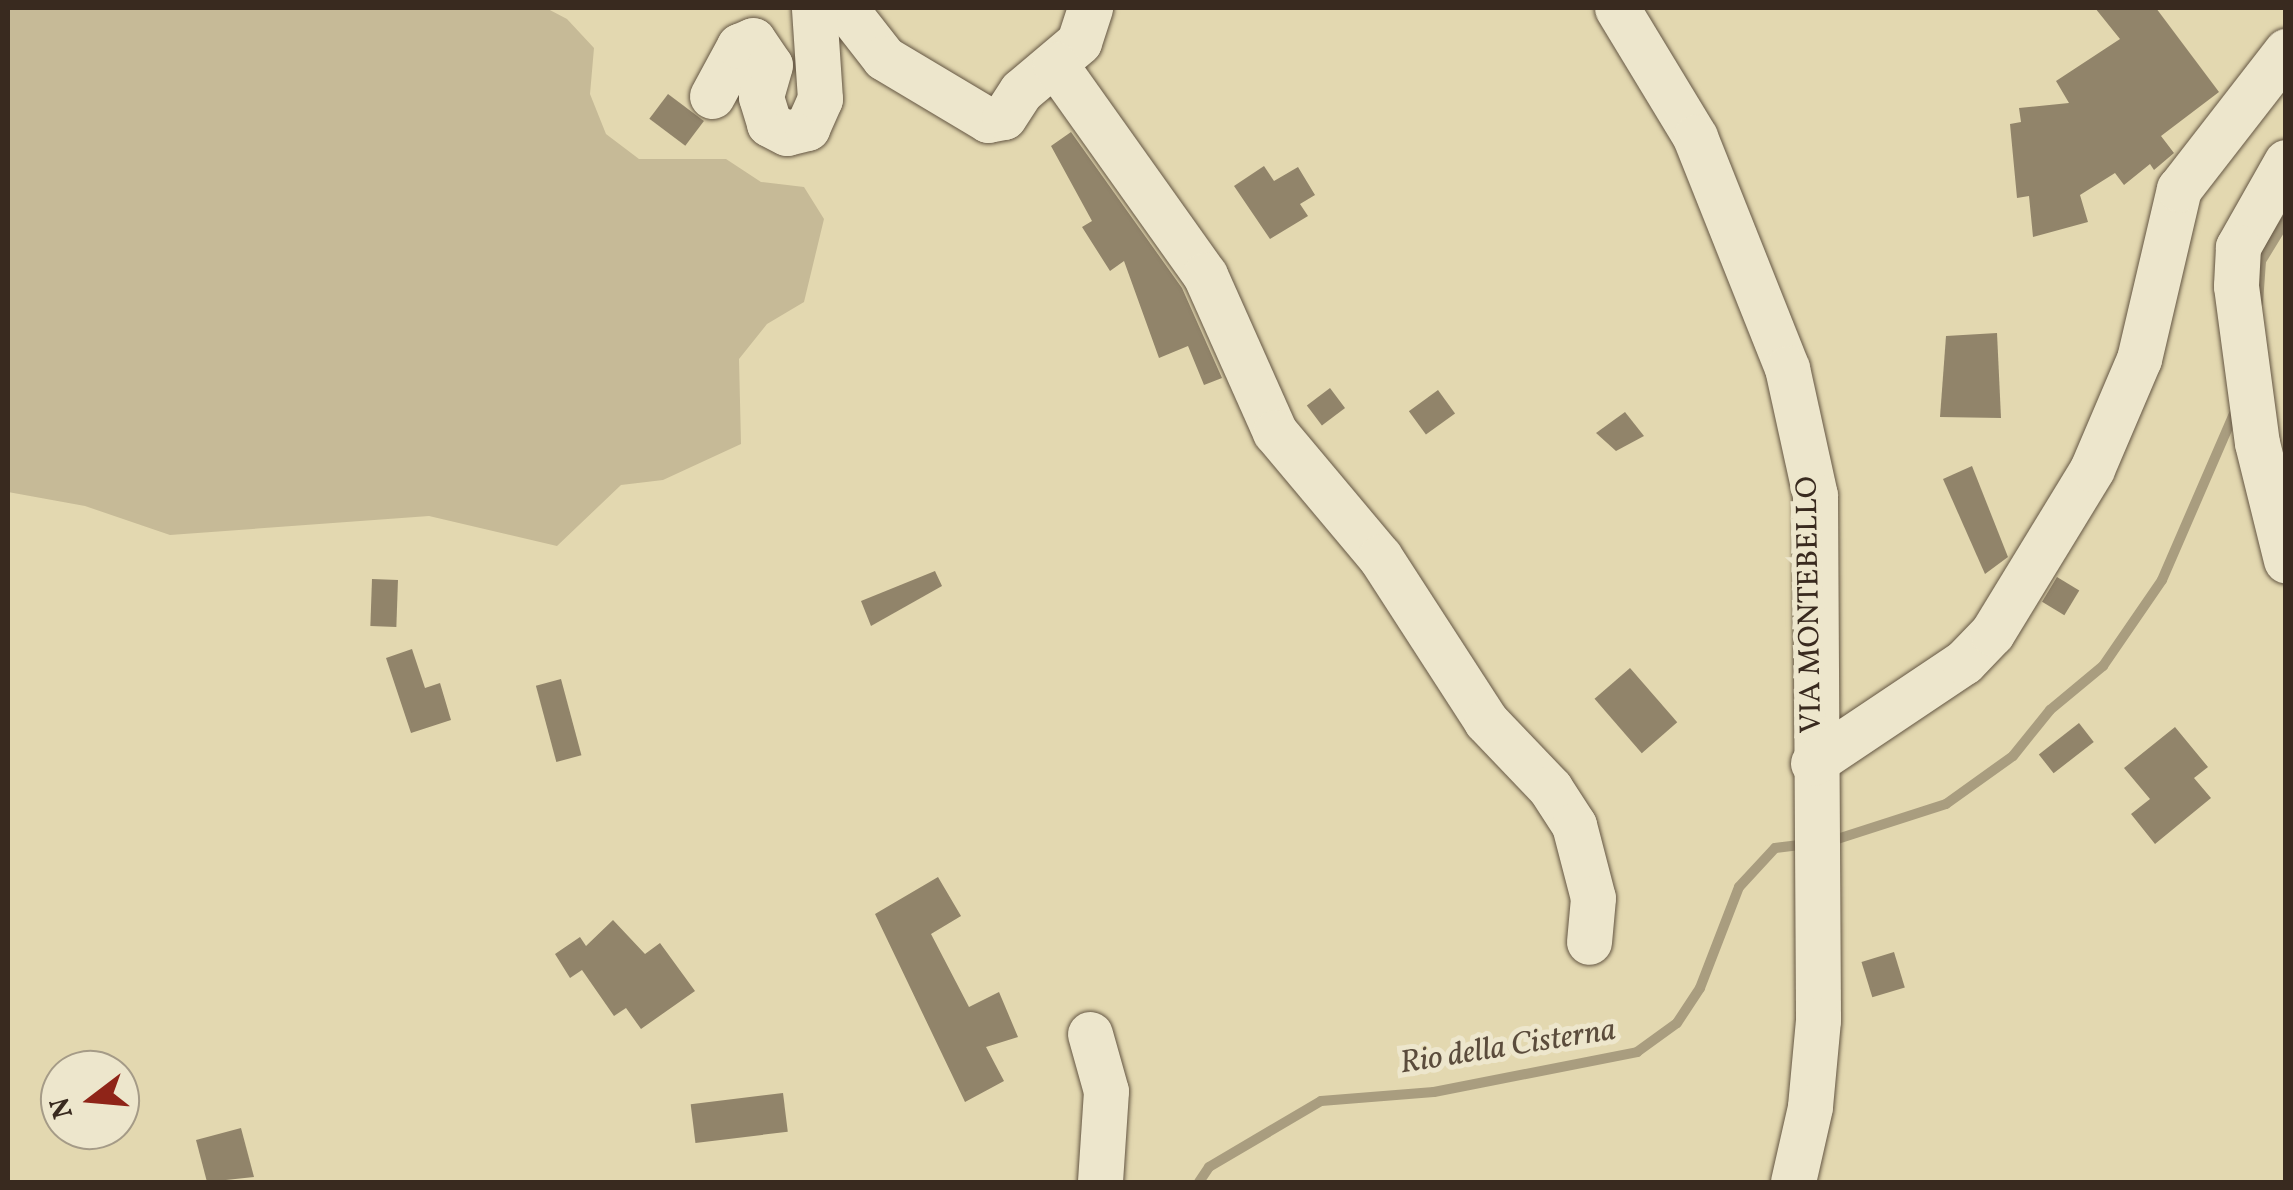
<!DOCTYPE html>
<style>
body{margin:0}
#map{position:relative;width:2293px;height:1190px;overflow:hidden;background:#e3d8b0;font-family:Vollkorn,serif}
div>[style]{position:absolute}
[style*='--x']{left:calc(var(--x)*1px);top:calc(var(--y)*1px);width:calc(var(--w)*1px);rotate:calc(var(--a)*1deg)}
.green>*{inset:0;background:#c6ba97}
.stream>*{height:10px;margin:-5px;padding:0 5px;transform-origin:5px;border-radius:5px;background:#a99d7f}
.building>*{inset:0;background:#91846a;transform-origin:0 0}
.roads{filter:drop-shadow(0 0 2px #645643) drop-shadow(0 0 2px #645643)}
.minor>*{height:45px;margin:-22.5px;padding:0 22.5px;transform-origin:22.5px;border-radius:22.5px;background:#ede6cc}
span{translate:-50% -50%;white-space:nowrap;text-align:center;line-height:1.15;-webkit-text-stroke:10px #ede6cc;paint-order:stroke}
.street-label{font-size:30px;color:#392a1f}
.water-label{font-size:32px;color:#5b4c3c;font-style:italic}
.frame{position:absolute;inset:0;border:10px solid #392a1f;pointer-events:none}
.north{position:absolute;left:40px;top:1050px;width:100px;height:100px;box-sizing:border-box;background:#ede6cc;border:2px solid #a59b87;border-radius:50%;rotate:254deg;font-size:28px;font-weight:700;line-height:40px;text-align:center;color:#392a1f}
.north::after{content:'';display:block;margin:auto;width:35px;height:45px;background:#8f2418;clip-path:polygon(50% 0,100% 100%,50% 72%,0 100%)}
</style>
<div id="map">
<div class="green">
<div style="clip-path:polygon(8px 8px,546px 8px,567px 19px,594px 48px,590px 94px,606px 134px,639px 159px,726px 159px,761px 182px,804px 187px,824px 219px,804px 302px,767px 324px,739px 359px,741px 444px,663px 480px,621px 485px,557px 546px,429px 516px,170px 535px,85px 506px,8px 492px)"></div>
</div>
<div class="stream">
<div style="--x:2258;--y:303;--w:42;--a:-85.9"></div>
<div style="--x:2261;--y:261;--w:48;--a:-58.6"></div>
<div style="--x:1828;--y:842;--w:124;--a:-17.9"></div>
<div style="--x:1946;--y:804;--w:82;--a:-35.6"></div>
<div style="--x:2013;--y:756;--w:59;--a:-51.2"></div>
<div style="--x:2050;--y:710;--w:69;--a:-39.7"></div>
<div style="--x:2103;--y:666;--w:104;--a:-55.5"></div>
<div style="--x:2162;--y:580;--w:184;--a:-66.6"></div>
<div style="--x:1199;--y:1182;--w:18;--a:-56"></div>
<div style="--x:1209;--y:1167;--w:130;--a:-30.5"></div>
<div style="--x:1321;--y:1101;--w:113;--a:-4.6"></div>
<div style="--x:1434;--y:1092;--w:207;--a:-11.1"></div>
<div style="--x:1637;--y:1052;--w:49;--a:-35.9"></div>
<div style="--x:1677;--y:1023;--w:42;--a:-56.7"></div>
<div style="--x:1700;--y:988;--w:108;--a:-68.9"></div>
<div style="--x:1739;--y:887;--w:53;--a:-47.3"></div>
<div style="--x:1775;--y:848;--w:31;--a:-7"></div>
</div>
<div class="building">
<div style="clip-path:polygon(2095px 8px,2156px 8px,2219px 92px,2161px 136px,2174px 153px,2154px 170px,2150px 164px,2124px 185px,2115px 173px,2080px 195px,2088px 222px,2033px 237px,2029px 196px,2017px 198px,2010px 124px,2021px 122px,2019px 108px,2069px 103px,2056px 81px,2120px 39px)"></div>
<div style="left:668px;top:94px;width:45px;height:31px;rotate:37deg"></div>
<div style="clip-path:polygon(1071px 132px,1182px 288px,1222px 378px,1204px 385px,1188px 346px,1159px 358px,1124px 261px,1110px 271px,1082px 227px,1092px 221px,1051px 146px)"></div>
<div style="clip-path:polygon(1264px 166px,1274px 181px,1298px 167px,1315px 195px,1300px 204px,1308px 216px,1270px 239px,1234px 186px)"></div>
<div style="clip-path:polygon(1997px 333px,2001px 418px,1940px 417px,1946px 336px)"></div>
<div style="left:1330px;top:388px;width:25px;height:29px;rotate:53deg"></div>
<div style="left:1438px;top:390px;width:29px;height:36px;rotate:54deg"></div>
<div style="clip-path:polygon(1625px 412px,1644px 436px,1616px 451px,1596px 433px)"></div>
<div style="clip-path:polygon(1972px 466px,2008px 557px,1985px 574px,1943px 479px)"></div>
<div style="clip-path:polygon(935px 571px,942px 586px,871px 626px,861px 601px)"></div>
<div style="left:2057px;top:577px;width:26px;height:29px;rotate:31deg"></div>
<div style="left:372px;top:579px;width:26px;height:47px;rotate:2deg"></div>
<div style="clip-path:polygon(412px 649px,425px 688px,440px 683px,451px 720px,411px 733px,386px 658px)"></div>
<div style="left:1630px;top:668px;width:72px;height:47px;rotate:49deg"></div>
<div style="left:561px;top:679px;width:79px;height:26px;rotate:75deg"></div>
<div style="left:2079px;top:723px;width:24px;height:51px;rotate:52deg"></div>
<div style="clip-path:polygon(2175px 727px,2208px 767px,2194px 778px,2211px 798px,2155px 844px,2131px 814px,2150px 799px,2124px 768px)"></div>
<div style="clip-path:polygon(938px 877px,961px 916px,931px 934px,969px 1007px,999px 992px,1018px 1037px,986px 1047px,1004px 1081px,965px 1102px,875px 914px)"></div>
<div style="clip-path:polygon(613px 920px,645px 954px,660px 943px,695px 991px,641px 1029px,626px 1008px,614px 1016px,582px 970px,570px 978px,555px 954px,580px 937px,586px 946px)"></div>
<div style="left:1894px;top:952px;width:37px;height:34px;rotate:73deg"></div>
<div style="left:783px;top:1093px;width:39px;height:93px;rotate:83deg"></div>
<div style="clip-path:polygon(241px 1128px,254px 1177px,207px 1182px,196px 1140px)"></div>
</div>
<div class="roads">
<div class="minor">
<div style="--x:845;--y:8;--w:63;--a:52"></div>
<div style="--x:884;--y:58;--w:121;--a:30.8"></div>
<div style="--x:988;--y:120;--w:16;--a:-11"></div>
<div style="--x:1004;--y:117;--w:31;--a:-57"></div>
<div style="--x:1021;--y:91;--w:76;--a:-40.2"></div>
<div style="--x:1079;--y:42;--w:36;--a:-72"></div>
<div style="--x:1617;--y:8;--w:151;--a:58.8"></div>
<div style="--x:1695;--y:137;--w:249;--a:68.3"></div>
<div style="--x:1787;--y:368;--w:130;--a:77.6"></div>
<div style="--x:1815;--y:495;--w:525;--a:89.67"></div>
<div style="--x:1818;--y:1020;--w:87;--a:95.3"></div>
<div style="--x:1810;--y:1107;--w:77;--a:102.8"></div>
<div style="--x:1055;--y:64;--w:259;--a:54.6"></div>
<div style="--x:1205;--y:275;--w:172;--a:66"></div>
<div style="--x:1275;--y:432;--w:163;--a:50"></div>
<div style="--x:1380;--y:557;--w:195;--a:57.1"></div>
<div style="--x:1486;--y:721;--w:93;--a:46.3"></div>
<div style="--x:1550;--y:788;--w:44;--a:57"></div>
<div style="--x:1574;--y:825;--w:75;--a:75.4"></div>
<div style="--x:1593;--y:898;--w:44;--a:95.2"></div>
<div style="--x:712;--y:96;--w:57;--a:-61.6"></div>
<div style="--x:739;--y:46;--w:15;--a:-23"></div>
<div style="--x:753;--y:40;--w:30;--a:56"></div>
<div style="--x:770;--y:65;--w:33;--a:106"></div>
<div style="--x:761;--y:97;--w:28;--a:73"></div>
<div style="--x:769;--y:124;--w:20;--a:27"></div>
<div style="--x:787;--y:133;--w:21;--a:-14"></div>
<div style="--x:807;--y:128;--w:32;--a:-66"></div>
<div style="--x:820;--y:99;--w:91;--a:-93.8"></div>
<div style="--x:2286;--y:162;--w:98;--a:119.5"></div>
<div style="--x:2238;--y:247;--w:39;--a:93"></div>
<div style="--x:2236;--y:286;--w:158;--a:82.4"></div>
<div style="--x:2257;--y:443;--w:121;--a:76.1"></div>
<div style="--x:1813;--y:763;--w:182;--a:-33.8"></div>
<div style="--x:1964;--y:662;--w:40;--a:-46"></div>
<div style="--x:1992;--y:633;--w:192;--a:-58.6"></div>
<div style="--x:2092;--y:469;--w:120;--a:-66.9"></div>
<div style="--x:2139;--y:359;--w:175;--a:-76.8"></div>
<div style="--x:2179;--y:189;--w:175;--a:-52.2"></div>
<div style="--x:1090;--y:1034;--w:59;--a:74.3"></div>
<div style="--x:1106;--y:1091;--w:91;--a:93.8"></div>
</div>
</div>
<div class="street-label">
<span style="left:1810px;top:605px;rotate:-91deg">VIA MONTEBELLO</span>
</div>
<div class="water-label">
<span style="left:1508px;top:1048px;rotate:-9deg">Rio della Cisterna</span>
</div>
<div class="frame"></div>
<div class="north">N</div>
</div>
